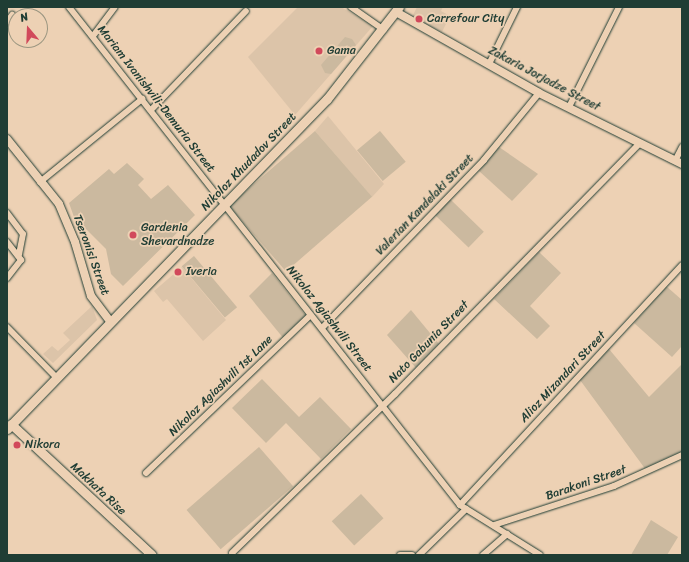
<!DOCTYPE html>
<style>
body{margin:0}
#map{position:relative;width:689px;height:562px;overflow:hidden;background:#edd1b4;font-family:Sriracha,sans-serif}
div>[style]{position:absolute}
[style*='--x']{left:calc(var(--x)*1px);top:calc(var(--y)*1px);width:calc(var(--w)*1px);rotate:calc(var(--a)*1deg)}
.built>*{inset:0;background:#dcc4a9}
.green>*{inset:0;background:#cbb99f;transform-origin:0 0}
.roads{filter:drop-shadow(0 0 1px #1f3d34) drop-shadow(0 0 1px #1f3d34)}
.minor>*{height:6px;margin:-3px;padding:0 3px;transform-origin:3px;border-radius:3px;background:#edd1b4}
.tertiary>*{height:8px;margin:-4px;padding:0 4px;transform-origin:4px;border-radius:4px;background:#edd1b4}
.secondary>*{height:9px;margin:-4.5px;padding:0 4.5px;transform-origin:4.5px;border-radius:4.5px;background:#edd1b4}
.dots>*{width:11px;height:11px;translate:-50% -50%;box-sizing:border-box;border:2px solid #edd1b4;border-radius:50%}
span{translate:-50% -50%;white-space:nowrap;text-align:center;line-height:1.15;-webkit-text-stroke:3.5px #edd1b4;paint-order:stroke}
.poi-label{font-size:12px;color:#1f3d34}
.left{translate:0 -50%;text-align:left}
.street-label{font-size:12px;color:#1f3d34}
.frame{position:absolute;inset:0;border:8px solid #1f3d34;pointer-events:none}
.north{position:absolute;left:8px;top:8px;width:40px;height:40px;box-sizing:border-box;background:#edd1b4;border:1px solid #9b9681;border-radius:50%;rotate:341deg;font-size:11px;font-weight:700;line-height:16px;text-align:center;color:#1f3d34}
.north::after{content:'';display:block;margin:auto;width:14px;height:18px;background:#d1495b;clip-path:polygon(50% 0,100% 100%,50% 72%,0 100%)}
</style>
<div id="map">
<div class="built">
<div style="clip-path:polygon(298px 7px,341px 7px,373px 26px,295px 115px,248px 57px)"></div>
<div style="clip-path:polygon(417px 7px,443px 7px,441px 11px,450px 16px,442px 32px,412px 17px)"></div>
<div style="clip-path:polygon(328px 116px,384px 184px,372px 197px,315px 131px)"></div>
<div style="clip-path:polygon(182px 267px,226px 320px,203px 341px,167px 299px,163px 302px,154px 291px)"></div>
<div style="clip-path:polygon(92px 306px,97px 320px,53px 363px,43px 354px,52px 346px,58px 351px,70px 340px,63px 333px)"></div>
</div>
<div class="green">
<div style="clip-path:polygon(345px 37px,352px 39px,356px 45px,331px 74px,325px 73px,321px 65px)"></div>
<div style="left:315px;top:131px;width:87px;height:114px;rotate:49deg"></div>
<div style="left:380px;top:131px;width:40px;height:30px;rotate:50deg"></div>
<div style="clip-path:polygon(499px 147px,538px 174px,512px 201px,479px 171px)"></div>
<div style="clip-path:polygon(127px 163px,144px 179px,138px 185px,151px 199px,168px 185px,195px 215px,123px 286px,111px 274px,106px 249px,74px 217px,69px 203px,109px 169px,114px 174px)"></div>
<div style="left:450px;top:199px;width:47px;height:22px;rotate:44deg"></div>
<div style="clip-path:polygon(539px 252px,561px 273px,530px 306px,550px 326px,537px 339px,494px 299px)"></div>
<div style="left:194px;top:256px;width:67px;height:16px;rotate:50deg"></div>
<div style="clip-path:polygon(272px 273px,306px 316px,284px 339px,249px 296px)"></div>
<div style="clip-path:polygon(666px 286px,682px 300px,682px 346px,672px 357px,634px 323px)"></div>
<div style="clip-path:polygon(411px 310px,439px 344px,416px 368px,387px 335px)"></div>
<div style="clip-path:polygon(609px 349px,649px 397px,682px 364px,682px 453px,646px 470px,580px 380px)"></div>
<div style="clip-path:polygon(262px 379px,299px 417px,320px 397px,351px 429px,321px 459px,286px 423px,266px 443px,232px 408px)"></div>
<div style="left:259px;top:447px;width:52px;height:96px;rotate:49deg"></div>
<div style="left:361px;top:494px;width:33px;height:40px;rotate:47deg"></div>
<div style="clip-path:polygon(651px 520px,678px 537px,667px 555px,631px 555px)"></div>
</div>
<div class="roads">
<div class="minor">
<div style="--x:69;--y:7;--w:633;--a:51.86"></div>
<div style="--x:460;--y:505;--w:94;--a:32"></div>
<div style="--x:351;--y:7;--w:40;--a:34.9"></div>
<div style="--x:7;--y:22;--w:9;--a:-54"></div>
<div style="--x:93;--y:36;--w:36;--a:-53"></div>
<div style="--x:489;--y:64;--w:64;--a:-63.8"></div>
<div style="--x:569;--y:107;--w:112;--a:-63.4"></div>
<div style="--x:151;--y:110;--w:137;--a:-46.2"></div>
<div style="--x:675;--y:161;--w:16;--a:-63"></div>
<div style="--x:40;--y:182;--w:132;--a:-39.1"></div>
<div style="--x:7;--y:213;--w:26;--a:53"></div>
<div style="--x:23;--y:234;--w:21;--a:101"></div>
<div style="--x:7;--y:242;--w:23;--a:52"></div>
<div style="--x:21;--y:260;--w:23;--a:128"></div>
<div style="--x:7;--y:327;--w:71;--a:45.6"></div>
<div style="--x:322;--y:328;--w:233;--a:-46"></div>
<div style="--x:484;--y:160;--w:87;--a:-50.6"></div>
<div style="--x:146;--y:473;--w:228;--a:-43.8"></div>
<div style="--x:460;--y:505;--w:327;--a:-47.2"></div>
<div style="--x:494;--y:525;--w:126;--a:-18"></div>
<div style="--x:614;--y:486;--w:75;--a:-24.5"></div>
<div style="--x:232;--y:553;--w:228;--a:-44.3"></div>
<div style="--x:395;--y:394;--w:349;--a:-45.7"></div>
<div style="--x:400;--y:555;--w:12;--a:0"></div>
<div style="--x:419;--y:555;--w:66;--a:-44.4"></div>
<div style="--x:483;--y:555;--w:32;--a:-41"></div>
</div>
<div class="tertiary">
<div style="--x:396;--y:12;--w:164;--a:29.5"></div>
<div style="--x:539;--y:93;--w:160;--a:26.4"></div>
<div style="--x:7;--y:139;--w:83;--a:51.3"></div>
<div style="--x:59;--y:204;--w:41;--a:67.2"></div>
<div style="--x:75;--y:242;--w:56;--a:73.5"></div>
<div style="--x:91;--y:296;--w:30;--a:53"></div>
</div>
<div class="secondary">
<div style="--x:11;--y:424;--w:192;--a:42.9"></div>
<div style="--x:7;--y:429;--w:460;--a:-45.9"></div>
<div style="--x:327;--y:99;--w:117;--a:-52"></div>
</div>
</div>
<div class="dots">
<div style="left:419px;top:19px;background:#d1495b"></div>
<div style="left:319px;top:51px;background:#d1495b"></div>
<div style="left:133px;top:235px;background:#d1495b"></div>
<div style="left:178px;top:272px;background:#d1495b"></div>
<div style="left:17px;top:445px;background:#d1495b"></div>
</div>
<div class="poi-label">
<span class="left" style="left:427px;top:19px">Carrefour City</span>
<span class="left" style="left:327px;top:51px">Gama</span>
<span class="left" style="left:141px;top:235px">Gardenia<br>Shevardnadze</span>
<span class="left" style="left:186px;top:272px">Iveria</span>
<span class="left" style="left:25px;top:445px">Nikora</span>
</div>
<div class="street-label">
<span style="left:544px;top:79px;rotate:28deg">Zakaria Jorjadze Street</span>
<span style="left:156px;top:99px;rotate:52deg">Mariam Ivanishvili-Demuria Street</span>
<span style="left:249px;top:162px;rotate:-46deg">Nikoloz Khudadov Street</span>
<span style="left:425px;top:205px;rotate:-46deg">Valerian Kandelaki Street</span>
<span style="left:91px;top:255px;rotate:70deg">Tseronisi Street</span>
<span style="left:329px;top:319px;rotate:52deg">Nikoloz Agiashvili Street</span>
<span style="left:429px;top:342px;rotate:-46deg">Nato Gabunia Street</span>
<span style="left:563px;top:377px;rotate:-47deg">Alioz Mizandari Street</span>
<span style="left:221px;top:386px;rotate:-44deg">Nikoloz Agiashvili 1st Lane</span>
<span style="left:586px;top:483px;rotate:-19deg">Barakoni Street</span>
<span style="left:98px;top:489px;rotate:43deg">Makhata Rise</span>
</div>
<div class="frame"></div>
<div class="north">N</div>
</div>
